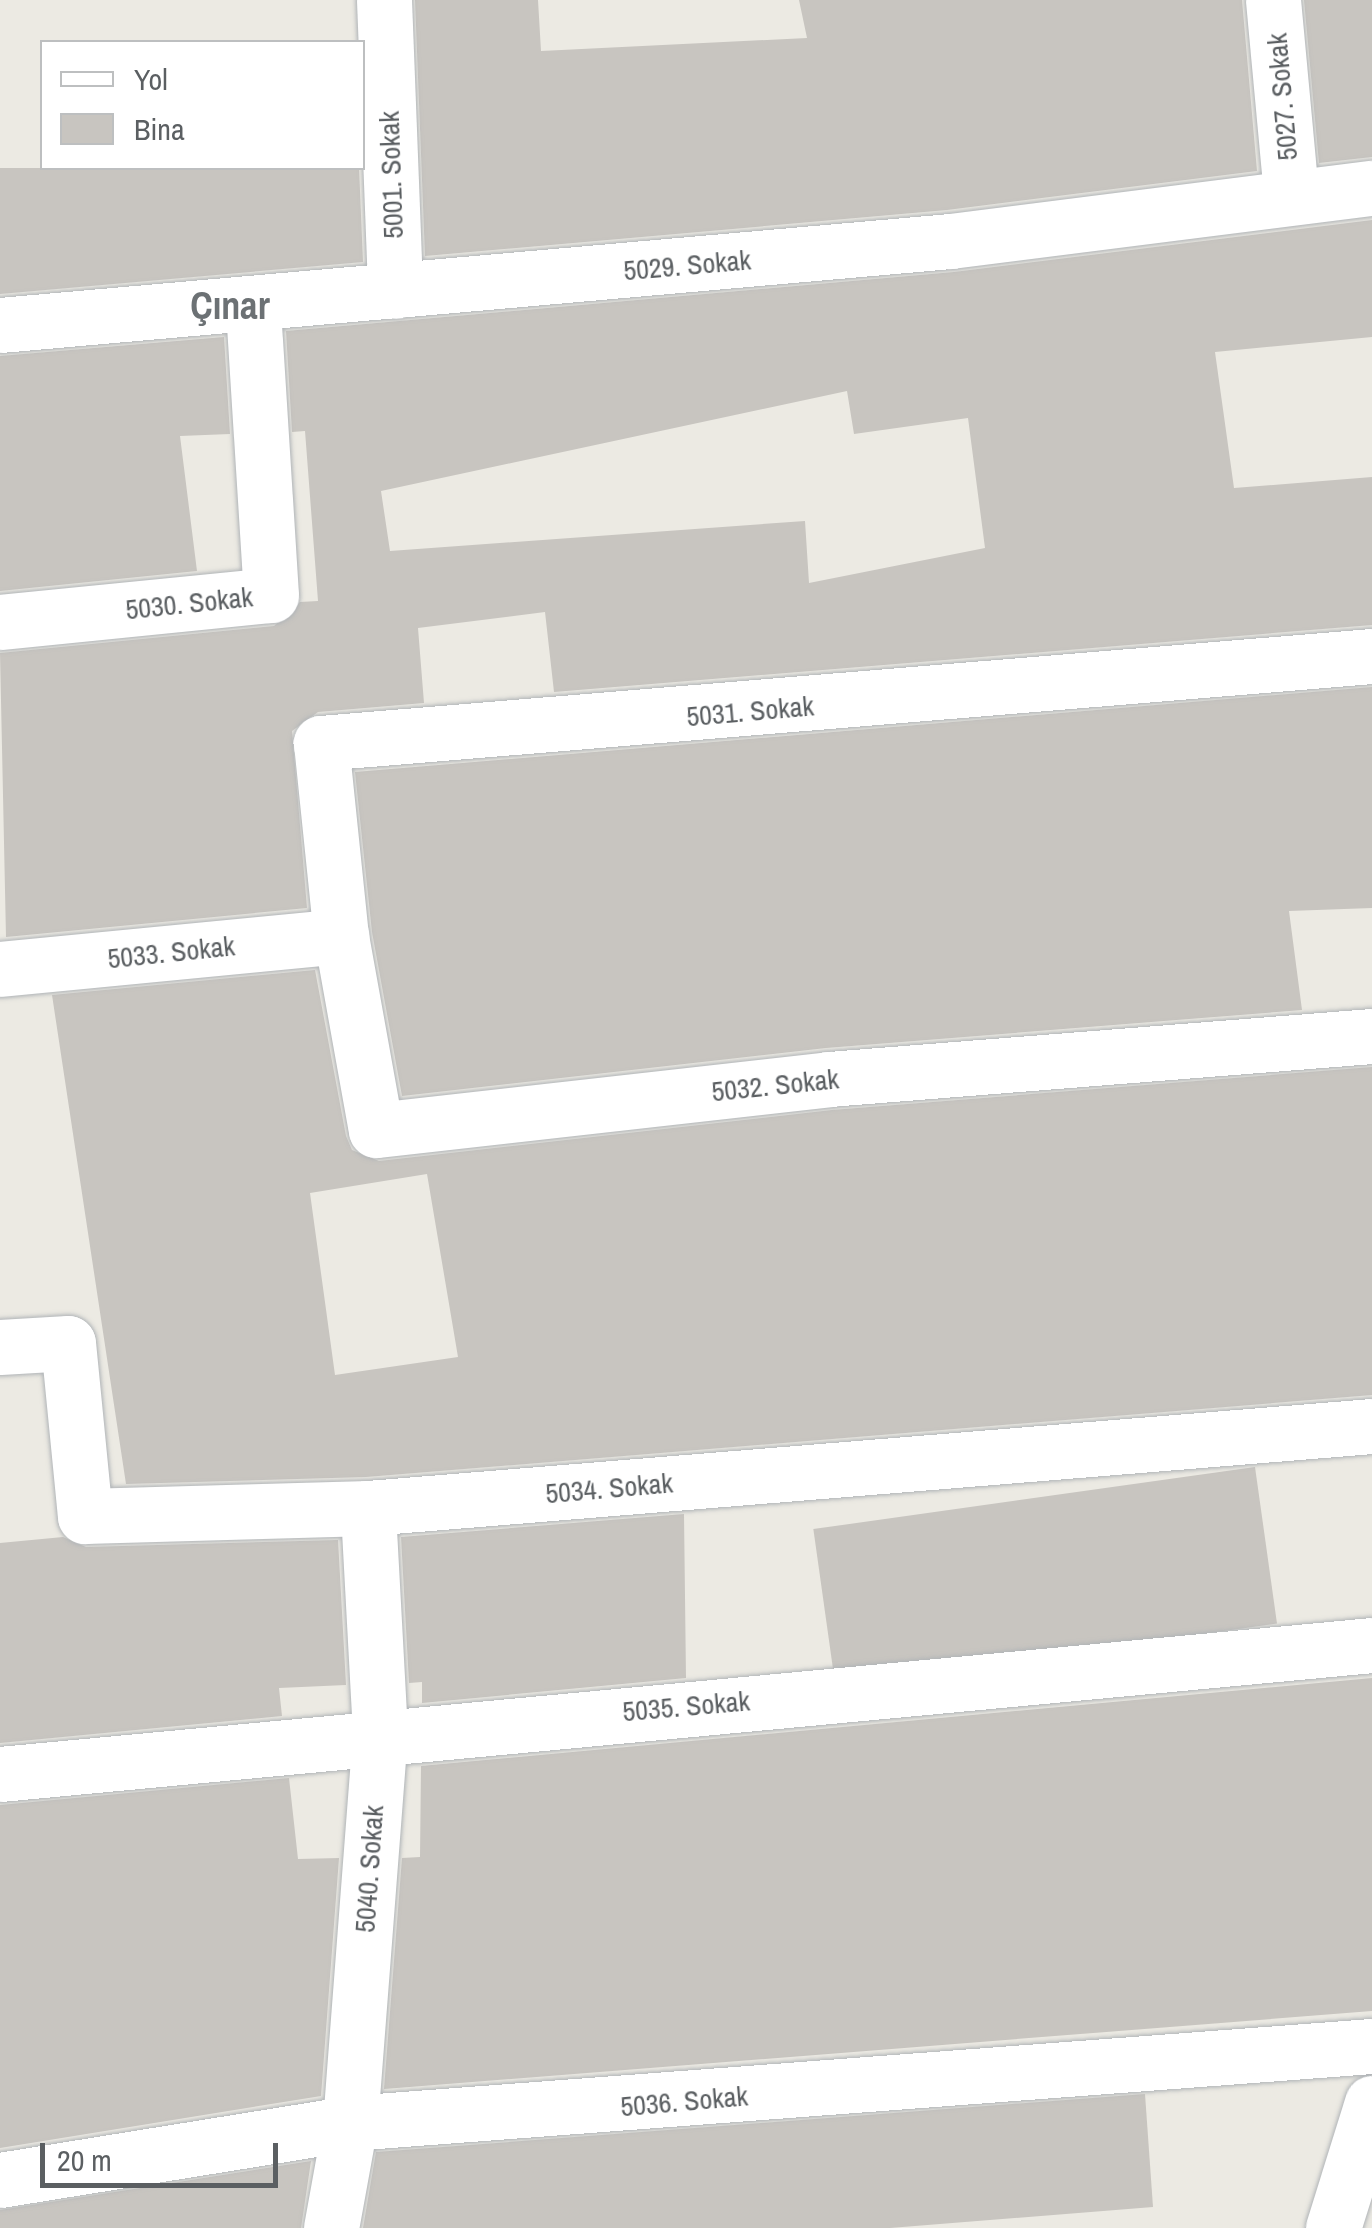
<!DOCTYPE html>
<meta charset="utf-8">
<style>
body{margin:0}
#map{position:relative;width:1372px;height:2228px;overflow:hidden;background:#eceae3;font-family:"Archivo Narrow",sans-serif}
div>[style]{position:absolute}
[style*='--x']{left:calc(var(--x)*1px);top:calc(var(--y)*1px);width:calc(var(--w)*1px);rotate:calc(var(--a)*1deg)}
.building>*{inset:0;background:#c8c5c0;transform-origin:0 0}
.roads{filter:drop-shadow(0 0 2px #b0b4b7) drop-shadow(0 0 2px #b0b4b7)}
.minor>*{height:55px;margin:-27.5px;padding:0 27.5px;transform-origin:27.5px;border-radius:27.5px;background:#fff}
span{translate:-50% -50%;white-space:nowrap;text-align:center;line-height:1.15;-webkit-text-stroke:8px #fff;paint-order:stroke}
.street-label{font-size:28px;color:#5b5f62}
.district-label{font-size:38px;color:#6c7174;font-weight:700}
.legend{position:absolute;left:40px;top:40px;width:325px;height:130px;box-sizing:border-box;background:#fff;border:2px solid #bdbfc0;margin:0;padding:12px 18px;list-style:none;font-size:30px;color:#5b5f62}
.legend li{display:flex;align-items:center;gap:20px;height:50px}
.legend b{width:50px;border:2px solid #bdbfc0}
.scale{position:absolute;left:40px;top:2143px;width:238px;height:45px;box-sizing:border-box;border:5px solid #5b5f62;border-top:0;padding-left:12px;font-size:30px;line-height:35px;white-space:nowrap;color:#5b5f62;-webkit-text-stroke:8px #fff;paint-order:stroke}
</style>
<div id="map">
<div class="building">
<div style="clip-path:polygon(415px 0,538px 0,541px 51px,807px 38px,799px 0,1242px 0,1257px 171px,947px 210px,425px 256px)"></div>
<div style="clip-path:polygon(1304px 0,1372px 0,1372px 157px,1319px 163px)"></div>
<div style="clip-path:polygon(0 168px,359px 168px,363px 262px,0 294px)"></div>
<div style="clip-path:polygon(evenodd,1372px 220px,1372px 337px,1215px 352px,1234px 488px,1372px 477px,1372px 625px,554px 692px,545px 612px,418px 628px,424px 703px,318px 712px,292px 731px,307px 908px,6px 937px,0 653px,274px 626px,300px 602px,318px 601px,305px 431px,292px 432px,286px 331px,954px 272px,1372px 220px,847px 391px,854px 434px,968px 418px,985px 548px,809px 583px,805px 521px,390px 551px,381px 491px,847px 391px)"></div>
<div style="clip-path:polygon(224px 337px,230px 434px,180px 436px,197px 571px,0 591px,0 356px)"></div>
<div style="clip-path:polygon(1372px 687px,1372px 908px,1289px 911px,1302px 1010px,826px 1048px,402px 1096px,372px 932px,355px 772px)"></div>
<div style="clip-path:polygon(evenodd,315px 970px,346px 1136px,352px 1150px,379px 1161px,832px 1110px,1372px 1067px,1372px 1395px,366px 1477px,126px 1484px,52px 995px,315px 970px,427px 1174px,458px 1357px,335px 1375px,310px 1193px,427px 1174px)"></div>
<div style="left:1255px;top:1467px;width:158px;height:446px;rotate:82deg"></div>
<div style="clip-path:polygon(684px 1514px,686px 1678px,422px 1703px,422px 1682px,409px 1683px,401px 1537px)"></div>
<div style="clip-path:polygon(63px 1537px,86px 1547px,338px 1540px,346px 1685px,279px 1688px,282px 1716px,0 1743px,0 1543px)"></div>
<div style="clip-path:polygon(1372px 1678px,1372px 2011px,384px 2089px,402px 1858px,420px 1857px,421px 1766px)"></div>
<div style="clip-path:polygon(289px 1778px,298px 1859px,339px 1858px,321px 2096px,0 2148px,0 1805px)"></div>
<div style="clip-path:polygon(1145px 2094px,1153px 2207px,890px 2228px,363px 2228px,376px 2152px)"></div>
<div style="clip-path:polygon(311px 2161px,301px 2228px,0 2228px,0 2210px)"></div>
</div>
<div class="roads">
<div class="minor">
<div style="--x:384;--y:0;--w:291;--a:87.8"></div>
<div style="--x:1273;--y:0;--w:196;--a:84.7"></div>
<div style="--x:0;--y:325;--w:954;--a:-5.05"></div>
<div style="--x:950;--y:241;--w:425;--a:-7.2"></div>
<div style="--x:0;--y:622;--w:272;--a:-5.7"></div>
<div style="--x:271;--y:595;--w:289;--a:-93.6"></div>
<div style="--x:1372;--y:656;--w:1055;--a:175.27"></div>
<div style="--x:321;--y:743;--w:194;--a:84.1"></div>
<div style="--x:341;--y:936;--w:197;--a:79.8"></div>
<div style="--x:376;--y:1130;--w:456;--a:-6.4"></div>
<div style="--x:829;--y:1079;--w:545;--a:-4.53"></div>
<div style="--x:0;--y:969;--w:343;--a:-5.5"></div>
<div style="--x:0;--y:1347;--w:68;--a:-3.4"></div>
<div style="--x:68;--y:1343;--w:174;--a:84.4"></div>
<div style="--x:85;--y:1516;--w:283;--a:-1.6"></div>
<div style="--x:368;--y:1508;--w:1007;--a:-4.67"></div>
<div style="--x:0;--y:1774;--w:1378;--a:-5.37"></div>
<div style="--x:0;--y:2180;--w:355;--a:-9.2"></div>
<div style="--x:350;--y:2123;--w:1025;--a:-4.31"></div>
<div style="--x:331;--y:2228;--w:107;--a:-79.7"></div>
<div style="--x:350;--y:2123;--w:391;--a:-85.6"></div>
<div style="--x:380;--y:1733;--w:225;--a:-93.1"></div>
<div style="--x:1333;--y:2228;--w:131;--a:-72.7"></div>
</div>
</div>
<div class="street-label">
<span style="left:1282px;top:97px;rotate:-95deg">5027. Sokak</span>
<span style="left:391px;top:175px;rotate:-92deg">5001. Sokak</span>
<span style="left:687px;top:265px;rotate:-5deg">5029. Sokak</span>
<span style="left:189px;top:603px;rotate:-6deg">5030. Sokak</span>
<span style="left:750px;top:711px;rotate:-5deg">5031. Sokak</span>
<span style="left:171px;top:952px;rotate:-6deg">5033. Sokak</span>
<span style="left:775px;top:1085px;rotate:-6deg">5032. Sokak</span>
<span style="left:609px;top:1488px;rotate:-5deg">5034. Sokak</span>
<span style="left:686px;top:1706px;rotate:-5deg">5035. Sokak</span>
<span style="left:369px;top:1869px;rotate:-86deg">5040. Sokak</span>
<span style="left:684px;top:2101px;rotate:-5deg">5036. Sokak</span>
</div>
<div class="district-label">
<span style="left:230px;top:306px">Çınar</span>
</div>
<ul class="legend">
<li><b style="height:12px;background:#fff"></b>Yol</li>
<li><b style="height:28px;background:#c8c5c0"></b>Bina</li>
</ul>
<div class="scale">20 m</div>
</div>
